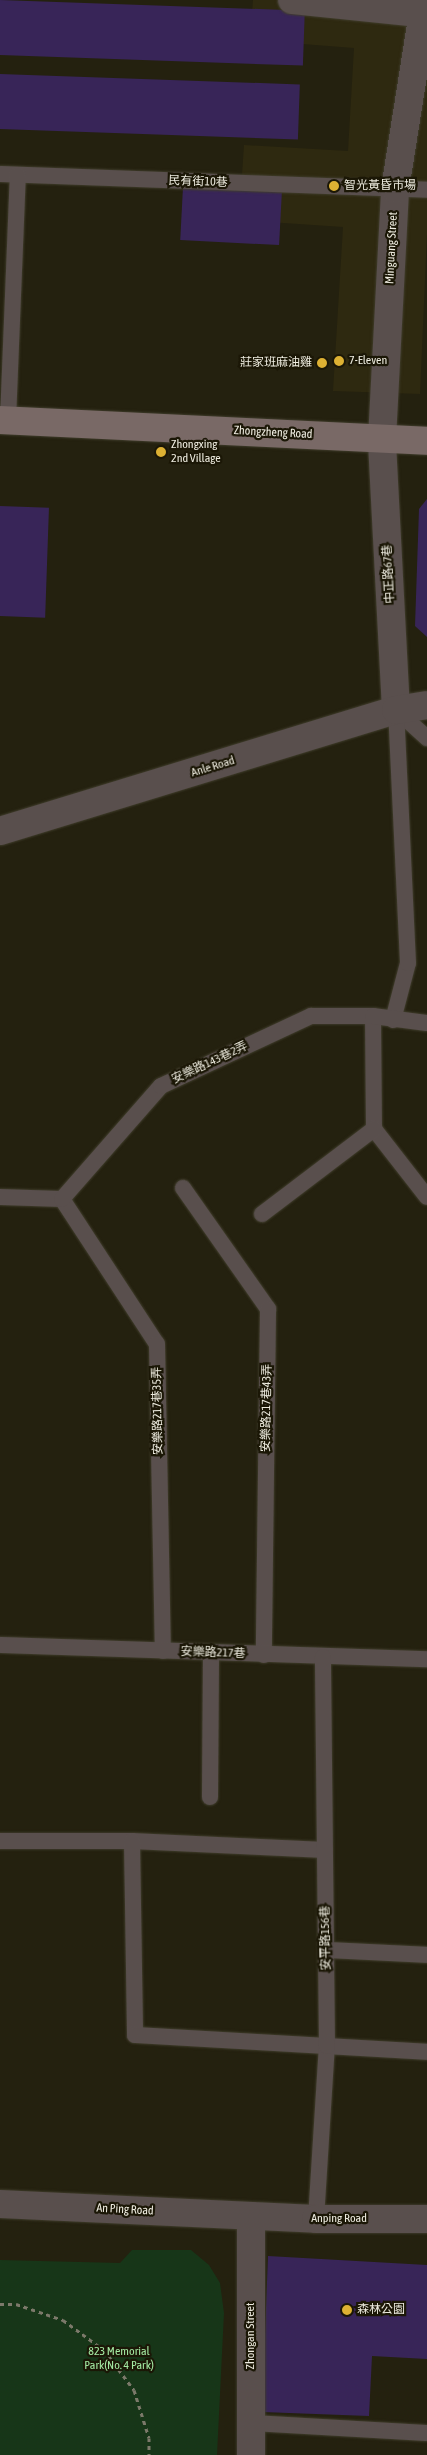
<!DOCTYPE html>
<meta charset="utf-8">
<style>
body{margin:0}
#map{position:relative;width:427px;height:2455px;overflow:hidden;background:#24210f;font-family:"Asap Condensed","Noto Sans TC",sans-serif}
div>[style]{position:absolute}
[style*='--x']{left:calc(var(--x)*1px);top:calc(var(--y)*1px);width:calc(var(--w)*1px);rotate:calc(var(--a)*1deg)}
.built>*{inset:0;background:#2e2910}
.green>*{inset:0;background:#173618}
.building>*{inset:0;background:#382558;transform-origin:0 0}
.path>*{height:3px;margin-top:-1.5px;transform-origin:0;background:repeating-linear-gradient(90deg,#7c796a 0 4px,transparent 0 8px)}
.roads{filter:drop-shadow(0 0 1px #403d2c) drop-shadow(0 0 1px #403d2c)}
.lane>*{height:16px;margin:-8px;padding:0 8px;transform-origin:8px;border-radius:8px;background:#594f4d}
.street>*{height:28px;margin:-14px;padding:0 14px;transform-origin:14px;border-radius:14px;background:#594f4d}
.secondary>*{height:28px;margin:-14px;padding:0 14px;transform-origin:14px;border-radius:14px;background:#796966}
.dots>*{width:14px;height:14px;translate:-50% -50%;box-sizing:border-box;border:2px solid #1b1706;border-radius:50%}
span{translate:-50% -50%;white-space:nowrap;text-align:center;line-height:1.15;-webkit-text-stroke:4.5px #1b1706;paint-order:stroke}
.street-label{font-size:12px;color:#eeece0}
.poi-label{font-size:12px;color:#eeece0}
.left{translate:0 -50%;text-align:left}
.right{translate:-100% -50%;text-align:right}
.park-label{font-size:12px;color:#a3e9a2}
</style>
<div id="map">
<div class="built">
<div style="clip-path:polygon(253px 0,427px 0,427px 234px,420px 394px,333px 391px,343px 227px,239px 220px,244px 145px,348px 151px,354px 48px,250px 40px)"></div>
</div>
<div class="green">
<div style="clip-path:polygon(132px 2250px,191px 2250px,209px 2265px,220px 2283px,224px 2313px,217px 2455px,0 2455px,0 2260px,120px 2263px)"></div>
</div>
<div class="building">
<div style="left:0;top:0;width:305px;height:55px;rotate:2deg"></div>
<div style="left:0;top:74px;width:300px;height:55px;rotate:2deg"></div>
<div style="left:183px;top:187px;width:99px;height:53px;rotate:3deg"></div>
<div style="clip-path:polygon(427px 499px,427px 637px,415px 626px,419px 509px)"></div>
<div style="left:0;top:506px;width:49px;height:110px;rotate:2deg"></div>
<div style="clip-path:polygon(268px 2256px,427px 2265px,427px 2359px,372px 2356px,369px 2416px,262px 2412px)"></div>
</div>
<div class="path">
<div style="--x:0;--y:2304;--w:16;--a:0"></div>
<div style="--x:16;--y:2304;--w:50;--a:18.8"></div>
<div style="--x:63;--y:2320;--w:51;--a:36.2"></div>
<div style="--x:104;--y:2350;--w:50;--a:53.1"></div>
<div style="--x:134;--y:2390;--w:50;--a:72.6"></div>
<div style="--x:149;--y:2438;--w:17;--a:90"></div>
</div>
<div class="roads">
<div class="lane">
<div style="--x:0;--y:174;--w:427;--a:2.1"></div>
<div style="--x:8;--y:420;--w:245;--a:-87.7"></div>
<div style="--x:396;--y:710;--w:42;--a:42.1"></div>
<div style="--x:373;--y:1016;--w:113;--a:89.5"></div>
<div style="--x:374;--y:1129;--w:86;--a:52.1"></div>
<div style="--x:393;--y:1020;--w:59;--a:-75.3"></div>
<div style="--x:408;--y:963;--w:253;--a:-92.7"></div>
<div style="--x:183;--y:1188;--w:148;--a:54.9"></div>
<div style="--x:268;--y:1309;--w:346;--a:90.7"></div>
<div style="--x:0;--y:1197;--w:62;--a:1.8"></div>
<div style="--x:62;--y:1199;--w:173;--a:56.8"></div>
<div style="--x:157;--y:1344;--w:307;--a:88.9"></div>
<div style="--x:62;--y:1199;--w:150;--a:-48.8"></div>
<div style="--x:161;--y:1086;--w:166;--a:-25"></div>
<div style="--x:311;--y:1016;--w:62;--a:0"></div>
<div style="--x:373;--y:1016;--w:54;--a:7.4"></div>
<div style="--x:262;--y:1214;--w:141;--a:-37.2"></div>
<div style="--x:0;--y:1645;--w:427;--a:1.9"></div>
<div style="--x:210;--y:1797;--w:144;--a:-89.6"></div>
<div style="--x:0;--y:1841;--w:132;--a:0"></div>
<div style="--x:132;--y:1841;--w:193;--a:2.7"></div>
<div style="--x:132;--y:1841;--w:194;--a:89.1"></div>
<div style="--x:135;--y:2035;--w:292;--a:3.3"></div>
<div style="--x:326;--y:1950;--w:101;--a:2.8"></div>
<div style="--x:316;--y:2219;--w:173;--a:-86.4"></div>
<div style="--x:327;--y:2046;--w:389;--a:-90.6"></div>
<div style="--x:252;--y:2423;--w:175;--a:3.3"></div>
</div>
<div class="street">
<div style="--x:292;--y:0;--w:136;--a:5.9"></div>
<div style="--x:396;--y:710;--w:271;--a:-93"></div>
<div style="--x:382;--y:439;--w:250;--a:-87"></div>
<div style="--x:395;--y:189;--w:191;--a:-81"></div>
<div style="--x:0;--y:831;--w:414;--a:-17"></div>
<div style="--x:396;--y:710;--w:31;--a:-9"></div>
<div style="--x:0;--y:2204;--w:316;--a:2.7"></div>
<div style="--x:316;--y:2219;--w:111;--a:0"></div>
<div style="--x:251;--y:2216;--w:239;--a:90"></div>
</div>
<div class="secondary">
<div style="--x:0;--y:420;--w:428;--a:2.8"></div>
</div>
</div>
<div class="dots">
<div style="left:334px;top:186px;background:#ddb133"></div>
<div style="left:339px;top:361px;background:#ddb133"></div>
<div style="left:322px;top:363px;background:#ddb133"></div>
<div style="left:161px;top:452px;background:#ddb133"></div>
<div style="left:347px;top:2310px;background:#ddb133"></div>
</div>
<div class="street-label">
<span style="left:198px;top:182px;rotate:2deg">民有街10巷</span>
<span style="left:392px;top:248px;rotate:-87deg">Minguang Street</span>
<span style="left:273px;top:433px;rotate:3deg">Zhongzheng Road</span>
<span style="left:389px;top:574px;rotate:-93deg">中正路67巷</span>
<span style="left:213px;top:767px;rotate:-17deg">Anle Road</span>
<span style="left:210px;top:1063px;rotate:-25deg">安樂路143巷2弄</span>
<span style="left:267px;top:1408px;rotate:-89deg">安樂路217巷43弄</span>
<span style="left:158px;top:1411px;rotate:-91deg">安樂路217巷35弄</span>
<span style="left:213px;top:1653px;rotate:2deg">安樂路217巷</span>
<span style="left:326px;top:1938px;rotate:-91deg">安平路156巷</span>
<span style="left:125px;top:2210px;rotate:3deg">An Ping Road</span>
<span style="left:339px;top:2219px">Anping Road</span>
<span style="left:251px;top:2336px;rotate:-90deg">Zhongan Street</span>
</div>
<div class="poi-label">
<span class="left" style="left:344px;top:186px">智光黃昏市場</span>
<span class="left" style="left:349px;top:361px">7-Eleven</span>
<span class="right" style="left:312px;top:363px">莊家班麻油雞</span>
<span class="left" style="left:171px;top:452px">Zhongxing<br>2nd Village</span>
<span class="left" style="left:357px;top:2310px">森林公園</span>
</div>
<div class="park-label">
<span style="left:119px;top:2359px">823 Memorial<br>Park(No. 4 Park)</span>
</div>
</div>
